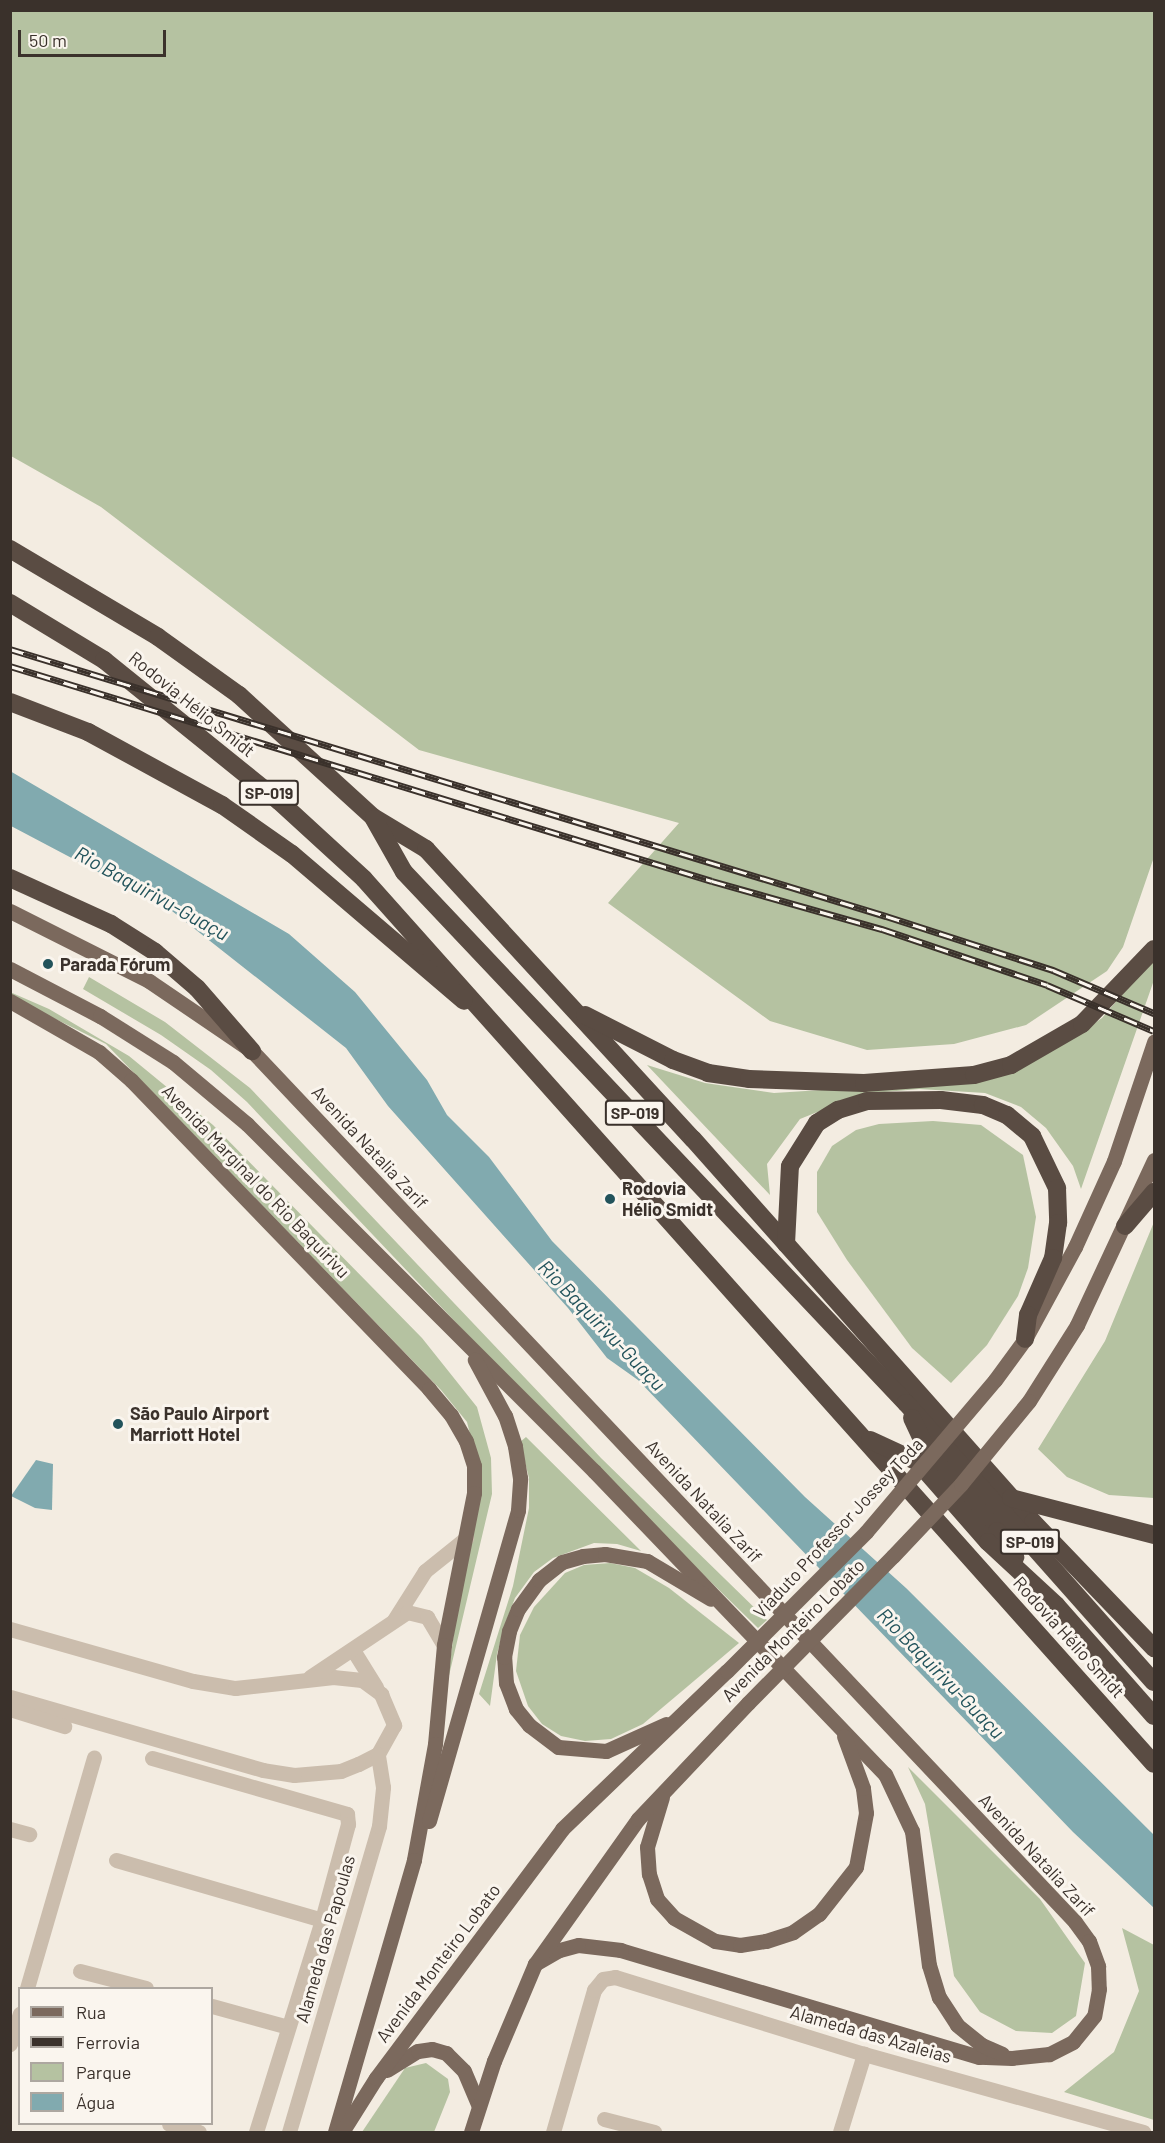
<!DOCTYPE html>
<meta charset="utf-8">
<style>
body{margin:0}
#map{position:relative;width:1165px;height:2143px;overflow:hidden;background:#f3ece1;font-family:Barlow,sans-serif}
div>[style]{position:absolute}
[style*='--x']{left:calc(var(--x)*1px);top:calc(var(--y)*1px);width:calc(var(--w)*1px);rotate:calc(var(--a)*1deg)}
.green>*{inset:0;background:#b5c2a1}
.water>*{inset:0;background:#81aaaf}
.minor>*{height:15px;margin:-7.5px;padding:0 7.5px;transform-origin:7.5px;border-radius:7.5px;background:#cbbdad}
.major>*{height:15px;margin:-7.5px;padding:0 7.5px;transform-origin:7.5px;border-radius:7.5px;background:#7b695d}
.highway>*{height:18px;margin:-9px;padding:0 9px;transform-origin:9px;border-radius:9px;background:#5a4c43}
.rail>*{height:7px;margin-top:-3.5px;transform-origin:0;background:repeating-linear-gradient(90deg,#faf5ee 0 14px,#3a312b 0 28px);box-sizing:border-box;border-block:2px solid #3a312b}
.major-bridge>*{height:15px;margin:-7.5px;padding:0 7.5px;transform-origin:7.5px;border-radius:7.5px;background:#7b695d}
.dots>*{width:16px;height:16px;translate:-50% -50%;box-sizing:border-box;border:3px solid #faf5ee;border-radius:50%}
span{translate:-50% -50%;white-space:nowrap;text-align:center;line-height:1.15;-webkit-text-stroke:6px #faf5ee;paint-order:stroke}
.shield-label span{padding:2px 4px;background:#faf5ee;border:2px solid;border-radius:4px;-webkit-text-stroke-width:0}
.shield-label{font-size:16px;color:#3a312b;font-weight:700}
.street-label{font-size:18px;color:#3a312b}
.poi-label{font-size:18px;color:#3a312b;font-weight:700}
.left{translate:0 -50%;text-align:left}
.water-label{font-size:20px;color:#22535b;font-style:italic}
.frame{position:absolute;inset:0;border:12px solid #3a312b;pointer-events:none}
.legend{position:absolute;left:18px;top:1987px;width:195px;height:138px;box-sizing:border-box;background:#faf5ee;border:2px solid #ada7a0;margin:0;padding:8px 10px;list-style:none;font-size:18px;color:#3a312b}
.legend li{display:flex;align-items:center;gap:12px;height:30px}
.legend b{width:30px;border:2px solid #ada7a0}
.scale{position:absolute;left:18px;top:30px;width:148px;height:27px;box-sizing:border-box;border:3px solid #3a312b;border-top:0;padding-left:8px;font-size:18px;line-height:21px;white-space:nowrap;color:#3a312b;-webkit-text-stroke:4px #faf5ee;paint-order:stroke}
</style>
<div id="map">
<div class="green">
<div style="clip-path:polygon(11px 10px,1154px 11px,1154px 857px,1123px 947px,1107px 971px,1026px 1025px,954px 1044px,867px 1050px,770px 1021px,608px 903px,679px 823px,419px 750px,101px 507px,11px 456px)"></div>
<div style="clip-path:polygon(1154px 957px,1154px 980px,1081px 1189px,1073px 1166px,1046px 1128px,1021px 1107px,985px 1093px,919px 1089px,862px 1094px,800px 1119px,767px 1164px,770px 1195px,647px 1065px,705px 1083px,774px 1093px,932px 1083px,1075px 1037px,1102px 1018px)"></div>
<div style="clip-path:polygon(89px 977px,165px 1022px,250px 1088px,601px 1458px,767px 1620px,758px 1628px,591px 1465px,247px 1102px,211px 1070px,161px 1035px,83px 989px)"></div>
<div style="clip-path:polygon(10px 992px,49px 1009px,129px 1056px,213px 1125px,422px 1338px,477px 1407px,491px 1458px,492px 1494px,447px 1684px,477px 1462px,467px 1422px,441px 1390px,106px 1044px,11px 997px)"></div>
<div style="clip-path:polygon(933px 1121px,981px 1125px,1023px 1155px,1036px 1217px,1028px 1268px,1018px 1296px,987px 1345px,951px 1383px,912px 1348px,847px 1260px,817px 1212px,817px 1172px,832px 1146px,856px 1130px,879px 1124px)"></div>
<div style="clip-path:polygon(1154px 1222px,1154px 1498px,1109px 1495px,1067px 1477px,1038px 1449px,1105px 1341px)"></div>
<div style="clip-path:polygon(526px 1437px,641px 1551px,617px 1544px,594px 1543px,553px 1558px,534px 1572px,515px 1598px,505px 1624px,497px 1654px,490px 1706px,479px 1694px,513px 1586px,529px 1508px,529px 1478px,520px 1442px)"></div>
<div style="clip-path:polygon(610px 1563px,635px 1568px,669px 1588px,739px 1643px,643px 1724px,611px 1739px,585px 1741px,561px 1736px,542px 1724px,528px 1706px,516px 1671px,520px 1635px,534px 1607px,565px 1573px,584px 1565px)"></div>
<div style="clip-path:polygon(908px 1767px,1040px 1899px,1085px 1963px,1076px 2016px,1052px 2033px,1016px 2031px,980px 2012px,954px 1976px,925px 1804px)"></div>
<div style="clip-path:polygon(1122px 1928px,1154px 1945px,1154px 2120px,1064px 2092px,1114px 2052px,1139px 1991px)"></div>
<div style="clip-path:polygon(426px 2063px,448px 2079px,450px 2092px,434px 2132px,362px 2132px,405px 2068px)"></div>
</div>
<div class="water">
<div style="clip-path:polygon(10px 771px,289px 934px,355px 992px,427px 1080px,447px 1115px,489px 1157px,552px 1241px,805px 1497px,906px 1588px,1154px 1835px,1154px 1908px,1073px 1832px,638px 1380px,607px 1358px,568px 1308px,388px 1106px,346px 1048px,172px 911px,11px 826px)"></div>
<div style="clip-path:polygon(36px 1460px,53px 1464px,52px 1510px,35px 1508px,11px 1496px)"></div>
</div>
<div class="minor">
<div style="--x:394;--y:1620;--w:58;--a:-57.7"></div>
<div style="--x:425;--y:1571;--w:53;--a:-38.8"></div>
<div style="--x:10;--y:1629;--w:190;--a:15.9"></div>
<div style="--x:193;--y:1681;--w:43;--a:9.5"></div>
<div style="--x:235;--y:1688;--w:99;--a:-6.4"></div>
<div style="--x:333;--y:1677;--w:29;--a:6"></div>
<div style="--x:362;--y:1680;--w:24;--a:36"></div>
<div style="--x:381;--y:1694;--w:34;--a:67"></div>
<div style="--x:394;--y:1725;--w:33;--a:119"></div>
<div style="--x:378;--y:1754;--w:22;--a:153"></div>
<div style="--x:358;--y:1764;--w:18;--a:158"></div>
<div style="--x:341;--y:1771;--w:47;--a:175.1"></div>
<div style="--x:294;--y:1775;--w:31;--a:-171"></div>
<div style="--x:263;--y:1770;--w:263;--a:-163.9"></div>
<div style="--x:353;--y:1650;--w:44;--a:58.1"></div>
<div style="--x:310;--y:1677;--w:117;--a:-33.8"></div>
<div style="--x:407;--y:1612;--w:21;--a:14"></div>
<div style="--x:427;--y:1617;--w:33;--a:59"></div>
<div style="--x:10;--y:1709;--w:57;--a:17.5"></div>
<div style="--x:152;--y:1758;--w:203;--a:16"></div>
<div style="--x:347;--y:1814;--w:10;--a:84"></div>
<div style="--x:348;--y:1824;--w:99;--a:105.2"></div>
<div style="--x:322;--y:1920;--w:222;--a:107.3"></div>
<div style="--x:10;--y:1829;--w:20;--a:15"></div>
<div style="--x:116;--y:1860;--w:215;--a:16.2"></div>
<div style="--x:80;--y:1971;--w:68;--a:14.4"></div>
<div style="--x:27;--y:1988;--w:240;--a:-73.8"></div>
<div style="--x:212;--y:2006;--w:79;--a:15.4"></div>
<div style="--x:10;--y:2044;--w:32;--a:-72"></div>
<div style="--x:604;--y:2119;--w:52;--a:14.6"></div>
<div style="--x:169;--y:2124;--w:31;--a:15"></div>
<div style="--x:289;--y:2132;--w:319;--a:-73.6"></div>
<div style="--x:379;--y:1826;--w:39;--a:-84"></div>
<div style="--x:383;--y:1787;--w:33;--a:-99"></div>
<div style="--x:553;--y:2132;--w:148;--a:-73.9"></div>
<div style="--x:594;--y:1990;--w:14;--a:-51"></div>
<div style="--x:603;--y:1979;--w:12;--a:-9"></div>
<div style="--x:615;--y:1977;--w:261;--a:17.2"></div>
<div style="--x:864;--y:2054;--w:290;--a:15.6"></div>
<div style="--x:840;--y:2132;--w:82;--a:-72.9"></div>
</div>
<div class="major">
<div style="--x:10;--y:911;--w:156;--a:26.7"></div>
<div style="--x:149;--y:981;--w:125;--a:34.2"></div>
<div style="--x:252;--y:1051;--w:1198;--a:46.62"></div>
<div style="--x:1075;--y:1922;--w:24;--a:54"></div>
<div style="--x:1089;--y:1941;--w:27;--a:70"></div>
<div style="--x:1098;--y:1966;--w:23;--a:88"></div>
<div style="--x:1099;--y:1989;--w:27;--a:100"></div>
<div style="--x:1094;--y:2016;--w:33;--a:129"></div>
<div style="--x:1073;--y:2042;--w:27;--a:153"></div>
<div style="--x:1049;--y:2054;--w:37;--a:174"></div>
<div style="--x:1012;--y:2058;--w:33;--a:-178"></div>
<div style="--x:979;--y:2057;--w:374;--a:-163.4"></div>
<div style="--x:621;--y:1950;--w:43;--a:-173.4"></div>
<div style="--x:578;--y:1945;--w:20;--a:165"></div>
<div style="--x:559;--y:1950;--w:28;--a:150"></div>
<div style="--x:10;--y:969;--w:102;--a:27.6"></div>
<div style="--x:100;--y:1016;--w:86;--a:32.2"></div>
<div style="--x:173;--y:1062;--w:97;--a:40"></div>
<div style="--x:247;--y:1124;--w:491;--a:45"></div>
<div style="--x:594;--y:1471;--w:420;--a:46.2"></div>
<div style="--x:885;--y:1774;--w:63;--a:64.7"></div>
<div style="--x:912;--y:1831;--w:135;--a:82.8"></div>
<div style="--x:929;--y:1965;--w:34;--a:73"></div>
<div style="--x:939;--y:1997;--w:33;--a:57"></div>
<div style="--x:957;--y:2025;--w:32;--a:39"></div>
<div style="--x:982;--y:2045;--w:22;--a:24"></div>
<div style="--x:10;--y:1001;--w:103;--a:29.8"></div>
<div style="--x:99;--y:1052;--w:43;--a:41.2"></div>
<div style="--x:131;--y:1080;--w:429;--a:46"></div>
<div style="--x:429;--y:1389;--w:34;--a:50"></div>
<div style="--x:451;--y:1415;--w:30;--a:60"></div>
<div style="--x:466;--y:1441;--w:26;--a:72"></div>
<div style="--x:474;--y:1466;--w:27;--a:90"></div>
<div style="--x:474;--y:1493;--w:155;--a:101.2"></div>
<div style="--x:444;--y:1645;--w:99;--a:95.2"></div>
<div style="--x:435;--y:1744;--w:118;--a:100.3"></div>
<div style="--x:414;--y:1860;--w:283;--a:106.2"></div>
<div style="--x:995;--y:1380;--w:51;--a:-53.8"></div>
<div style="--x:1025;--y:1339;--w:105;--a:-61.5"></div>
<div style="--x:1075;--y:1247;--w:94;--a:-65.6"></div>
<div style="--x:1114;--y:1161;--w:126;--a:-71.4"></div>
<div style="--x:1029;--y:1401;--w:90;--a:-57.7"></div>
<div style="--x:1077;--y:1325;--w:182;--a:-65"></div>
<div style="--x:666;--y:1724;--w:66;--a:155.8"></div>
<div style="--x:606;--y:1751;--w:48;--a:-175.2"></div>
<div style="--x:558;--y:1747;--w:36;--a:-143"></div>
<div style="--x:529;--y:1725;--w:21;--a:-129"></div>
<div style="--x:516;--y:1709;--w:28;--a:-111"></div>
<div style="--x:506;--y:1683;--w:26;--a:-94"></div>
<div style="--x:504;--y:1657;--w:26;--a:-79"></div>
<div style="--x:509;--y:1631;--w:24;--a:-68"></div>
<div style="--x:518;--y:1609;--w:36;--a:-54"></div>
<div style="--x:539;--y:1580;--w:29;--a:-38"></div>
<div style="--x:562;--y:1562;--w:22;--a:-16"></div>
<div style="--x:583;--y:1556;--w:22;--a:-5"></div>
<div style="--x:605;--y:1554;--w:43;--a:9.5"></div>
<div style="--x:647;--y:1561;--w:74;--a:30.7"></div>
<div style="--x:662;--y:1797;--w:52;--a:106.7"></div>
<div style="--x:647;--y:1847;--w:27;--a:86"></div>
<div style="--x:649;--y:1874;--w:26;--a:72"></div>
<div style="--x:657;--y:1899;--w:25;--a:48"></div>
<div style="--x:674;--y:1918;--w:47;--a:29.3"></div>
<div style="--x:715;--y:1941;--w:25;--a:9"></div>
<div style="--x:740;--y:1945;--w:26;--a:-9"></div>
<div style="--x:766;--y:1941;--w:28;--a:-18"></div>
<div style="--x:793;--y:1932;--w:32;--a:-35"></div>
<div style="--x:819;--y:1914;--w:60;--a:-51.8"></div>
<div style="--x:856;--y:1867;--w:55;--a:-79.5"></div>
<div style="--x:866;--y:1813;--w:25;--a:-97"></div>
<div style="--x:863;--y:1788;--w:55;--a:-110.1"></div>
<div style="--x:429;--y:1821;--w:323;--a:-74"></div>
<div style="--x:518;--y:1510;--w:32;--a:-86"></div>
<div style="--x:520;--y:1478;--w:32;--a:-99"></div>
<div style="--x:515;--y:1446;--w:32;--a:-108"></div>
<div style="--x:505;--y:1416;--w:64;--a:-118.2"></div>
<div style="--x:387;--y:2070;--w:36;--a:-32"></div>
<div style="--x:418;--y:2051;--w:14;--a:-8"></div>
<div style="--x:432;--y:2049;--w:15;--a:16"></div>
<div style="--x:446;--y:2053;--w:25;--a:45"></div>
<div style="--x:464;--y:2071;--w:38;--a:67"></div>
<div style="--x:342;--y:2132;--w:64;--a:-57.8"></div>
<div style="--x:376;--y:2078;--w:311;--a:-53.2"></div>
<div style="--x:562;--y:1829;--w:228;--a:-43.8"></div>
<div style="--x:471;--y:2132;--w:75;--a:-72.1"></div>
<div style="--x:494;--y:2061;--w:105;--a:-67.1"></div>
<div style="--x:535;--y:1964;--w:178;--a:-54.6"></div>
<div style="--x:638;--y:1819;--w:160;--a:-46.5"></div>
</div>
<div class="highway">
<div style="--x:10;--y:549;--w:172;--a:30.7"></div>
<div style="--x:158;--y:637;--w:100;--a:35.6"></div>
<div style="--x:239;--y:695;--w:181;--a:42.3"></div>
<div style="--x:373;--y:817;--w:62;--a:31.1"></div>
<div style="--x:426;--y:849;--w:394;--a:47.4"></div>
<div style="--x:693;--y:1139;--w:512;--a:48.4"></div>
<div style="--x:1033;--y:1522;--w:175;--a:46.2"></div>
<div style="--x:10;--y:603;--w:110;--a:31.2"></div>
<div style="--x:104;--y:660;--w:225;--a:38.9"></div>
<div style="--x:279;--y:801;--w:115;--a:42.5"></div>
<div style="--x:364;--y:879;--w:1186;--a:48.25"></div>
<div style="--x:10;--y:702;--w:84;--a:21"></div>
<div style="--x:88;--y:732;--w:153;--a:28.6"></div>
<div style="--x:222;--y:805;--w:85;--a:35"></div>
<div style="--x:292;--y:854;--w:226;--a:40.5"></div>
<div style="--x:374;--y:819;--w:61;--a:60.5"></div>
<div style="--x:404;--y:872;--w:731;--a:46.61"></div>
<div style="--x:906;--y:1403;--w:373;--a:48.4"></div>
<div style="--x:10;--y:878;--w:111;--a:24.5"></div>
<div style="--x:111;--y:924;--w:52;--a:32.5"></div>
<div style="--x:155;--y:952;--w:55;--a:40.6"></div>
<div style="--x:197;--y:988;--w:84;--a:48.9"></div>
<div style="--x:585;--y:1015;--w:99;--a:27.1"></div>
<div style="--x:673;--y:1060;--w:37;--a:20"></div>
<div style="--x:708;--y:1073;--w:41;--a:8.3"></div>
<div style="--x:749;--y:1079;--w:115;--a:2"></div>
<div style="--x:864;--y:1083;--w:110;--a:-4.2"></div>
<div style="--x:974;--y:1075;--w:38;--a:-15"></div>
<div style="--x:1011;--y:1065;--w:82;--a:-30"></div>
<div style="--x:1082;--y:1024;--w:104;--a:-46.2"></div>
<div style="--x:1125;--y:1226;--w:45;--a:-49.5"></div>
<div style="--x:786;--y:1244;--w:78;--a:-87.1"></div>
<div style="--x:790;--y:1166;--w:51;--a:-57.9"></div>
<div style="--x:817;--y:1123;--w:25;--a:-32"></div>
<div style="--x:838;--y:1110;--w:30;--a:-17"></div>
<div style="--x:867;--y:1101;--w:74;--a:-0.8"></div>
<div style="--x:941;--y:1100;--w:42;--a:6.8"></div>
<div style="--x:983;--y:1105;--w:26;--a:23"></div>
<div style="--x:1007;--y:1115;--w:33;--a:40"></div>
<div style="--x:1032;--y:1136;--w:58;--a:64.3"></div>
<div style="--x:1057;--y:1188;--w:35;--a:88"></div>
<div style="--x:1058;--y:1223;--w:35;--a:98"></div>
<div style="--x:1053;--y:1258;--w:62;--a:113.7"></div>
<div style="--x:1028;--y:1315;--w:24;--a:97"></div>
<div style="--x:912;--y:1418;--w:38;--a:65"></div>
<div style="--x:928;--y:1453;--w:104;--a:48.5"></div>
<div style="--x:997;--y:1531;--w:32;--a:55"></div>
<div style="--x:870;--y:1440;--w:53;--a:24.6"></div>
<div style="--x:918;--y:1462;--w:106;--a:48.8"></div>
<div style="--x:988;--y:1542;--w:93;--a:42.8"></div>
<div style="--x:1056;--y:1605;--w:148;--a:48.6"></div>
<div style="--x:1011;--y:1498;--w:148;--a:14.5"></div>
</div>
<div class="rail">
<div style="--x:10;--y:649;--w:916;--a:16.95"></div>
<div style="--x:886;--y:916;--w:176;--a:17.9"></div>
<div style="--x:1053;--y:970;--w:110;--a:23.1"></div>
<div style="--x:10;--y:666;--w:734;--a:17.03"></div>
<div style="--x:712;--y:881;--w:177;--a:15.8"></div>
<div style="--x:882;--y:929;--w:174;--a:18.7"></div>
<div style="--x:1047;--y:985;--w:116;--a:23.3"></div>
</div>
<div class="major-bridge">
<div style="--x:727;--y:1671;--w:197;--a:-45"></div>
<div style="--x:866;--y:1532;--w:199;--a:-49.7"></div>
<div style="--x:748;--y:1703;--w:206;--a:-45.4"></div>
<div style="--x:893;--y:1556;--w:99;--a:-46.6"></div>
<div style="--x:961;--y:1484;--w:107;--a:-50.7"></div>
</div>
<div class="dots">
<div style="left:48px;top:964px;background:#22535b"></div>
<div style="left:610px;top:1199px;background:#22535b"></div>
<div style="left:118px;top:1424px;background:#22535b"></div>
</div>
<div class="shield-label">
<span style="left:269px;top:793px">SP-019</span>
<span style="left:635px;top:1113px">SP-019</span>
<span style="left:1030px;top:1542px">SP-019</span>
</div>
<div class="street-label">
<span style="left:192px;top:704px;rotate:39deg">Rodovia Hélio Smidt</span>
<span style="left:370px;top:1147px;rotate:47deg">Avenida Natalia Zarif</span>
<span style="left:256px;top:1181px;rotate:46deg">Avenida Marginal do Rio Baquirivu</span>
<span style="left:704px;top:1501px;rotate:47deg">Avenida Natalia Zarif</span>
<span style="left:838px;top:1528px;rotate:-47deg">Viaduto Professor Jossey Toda</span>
<span style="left:793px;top:1630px;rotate:-45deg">Avenida Monteiro Lobato</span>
<span style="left:1069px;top:1637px;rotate:48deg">Rodovia Hélio Smidt</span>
<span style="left:1037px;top:1855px;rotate:47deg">Avenida Natalia Zarif</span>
<span style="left:325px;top:1939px;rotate:-74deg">Alameda das Papoulas</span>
<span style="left:438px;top:1963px;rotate:-53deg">Avenida Monteiro Lobato</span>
<span style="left:871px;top:2034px;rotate:16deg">Alameda das Azaleias</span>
</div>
<div class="poi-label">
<span class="left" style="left:60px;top:964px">Parada Fórum</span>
<span class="left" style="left:622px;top:1199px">Rodovia<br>Hélio Smidt</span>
<span class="left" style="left:130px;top:1424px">São Paulo Airport<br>Marriott Hotel</span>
</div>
<div class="water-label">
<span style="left:152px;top:893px;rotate:29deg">Rio Baquirivu-Guaçu</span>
<span style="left:602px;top:1325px;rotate:46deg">Rio Baquirivu-Guaçu</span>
<span style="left:941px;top:1673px;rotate:46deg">Rio Baquirivu-Guaçu</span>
</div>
<div class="frame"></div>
<ul class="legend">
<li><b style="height:8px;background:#7b695d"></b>Rua</li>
<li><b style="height:8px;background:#3a312b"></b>Ferrovia</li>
<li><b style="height:16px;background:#b5c2a1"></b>Parque</li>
<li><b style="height:16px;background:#81aaaf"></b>Água</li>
</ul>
<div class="scale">50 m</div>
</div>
